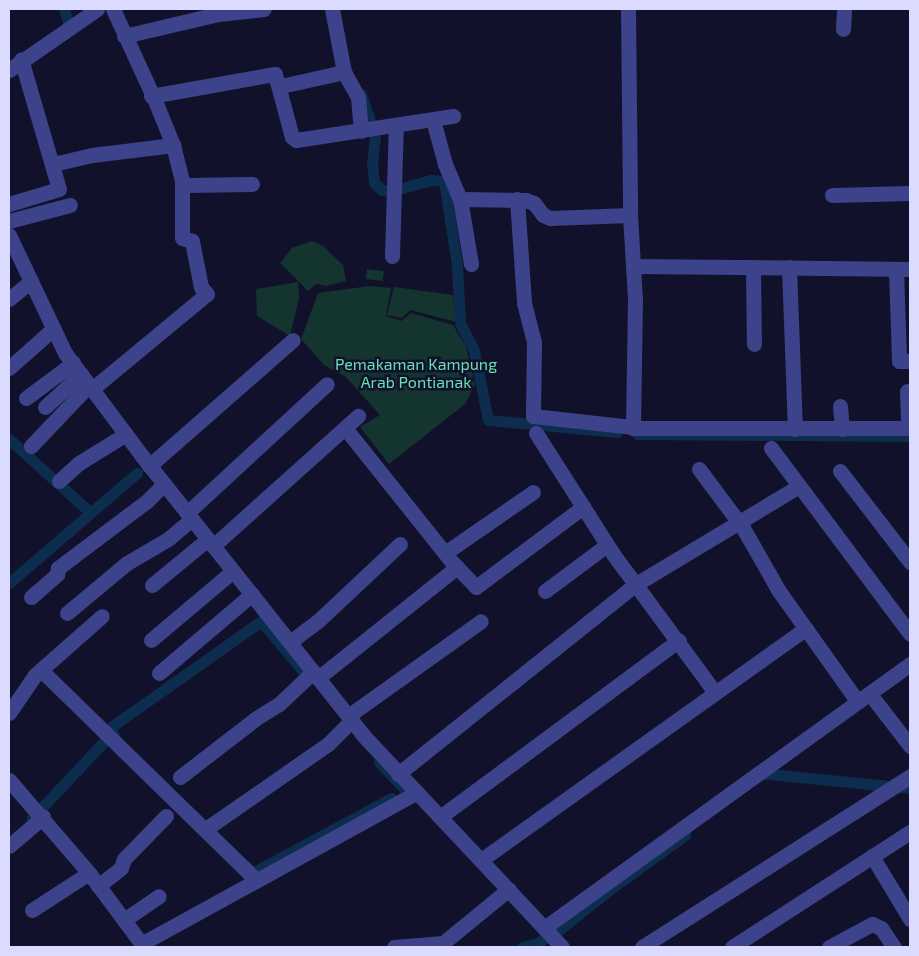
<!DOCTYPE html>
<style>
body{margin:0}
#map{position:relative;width:919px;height:956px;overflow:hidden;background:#12112b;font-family:"Exo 2",sans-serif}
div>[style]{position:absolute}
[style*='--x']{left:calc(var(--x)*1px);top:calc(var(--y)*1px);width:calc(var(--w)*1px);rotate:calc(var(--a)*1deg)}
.green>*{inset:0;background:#14352f;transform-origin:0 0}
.canal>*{height:11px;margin:-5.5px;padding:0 5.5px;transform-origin:5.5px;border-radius:5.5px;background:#0d2d4e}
.minor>*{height:15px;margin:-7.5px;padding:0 7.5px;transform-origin:7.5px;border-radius:7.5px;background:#3c438a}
span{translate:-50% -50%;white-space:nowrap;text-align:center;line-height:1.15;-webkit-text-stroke:5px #12112b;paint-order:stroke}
.park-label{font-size:16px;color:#65e1b2}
.frame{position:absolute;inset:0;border:10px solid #dbdbff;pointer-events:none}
</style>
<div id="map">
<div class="green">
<div style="clip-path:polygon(312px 241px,323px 246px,343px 265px,346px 281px,326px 286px,316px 284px,308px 291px,280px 263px,292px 248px)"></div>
<div style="left:367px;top:269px;width:17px;height:10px;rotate:7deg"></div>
<div style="clip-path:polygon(298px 282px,299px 298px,290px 336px,257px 316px,256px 289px)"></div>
<div style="clip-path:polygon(370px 286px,391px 288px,386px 316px,401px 321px,411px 313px,453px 325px,466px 347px,475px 385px,465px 404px,389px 464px,360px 427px,380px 415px,346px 377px,324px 365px,301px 339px,318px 293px)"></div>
<div style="clip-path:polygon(394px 287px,453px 295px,456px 322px,411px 310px,401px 318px,387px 315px)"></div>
</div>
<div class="canal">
<div style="--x:64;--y:9;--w:14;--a:73"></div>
<div style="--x:361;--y:94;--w:44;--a:71.6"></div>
<div style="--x:375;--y:136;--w:27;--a:96"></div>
<div style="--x:372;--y:163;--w:20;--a:84"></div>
<div style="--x:374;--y:183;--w:11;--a:41"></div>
<div style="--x:382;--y:190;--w:9;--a:6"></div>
<div style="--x:391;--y:191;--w:41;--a:-15.4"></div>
<div style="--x:431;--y:180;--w:13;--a:4"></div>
<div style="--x:444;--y:181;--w:85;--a:81.2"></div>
<div style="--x:457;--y:265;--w:58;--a:87"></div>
<div style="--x:460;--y:323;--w:31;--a:63"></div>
<div style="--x:474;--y:351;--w:70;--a:78.5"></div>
<div style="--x:488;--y:420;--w:129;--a:5.4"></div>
<div style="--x:637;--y:434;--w:273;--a:0.4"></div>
<div style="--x:9;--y:439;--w:110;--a:42.1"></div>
<div style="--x:9;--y:583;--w:169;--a:-40.7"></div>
<div style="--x:112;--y:733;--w:6;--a:-99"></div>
<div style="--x:111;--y:727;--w:184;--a:-35.2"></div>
<div style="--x:261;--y:621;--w:72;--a:50.1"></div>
<div style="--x:379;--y:762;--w:48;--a:46.7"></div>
<div style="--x:756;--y:776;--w:4;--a:-45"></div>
<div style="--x:759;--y:773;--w:152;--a:5.7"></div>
<div style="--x:32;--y:818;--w:117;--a:-46.7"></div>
<div style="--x:112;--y:733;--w:3;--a:45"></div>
<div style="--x:246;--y:866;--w:9;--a:49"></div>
<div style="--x:252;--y:873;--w:158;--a:-28.3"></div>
<div style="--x:623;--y:880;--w:77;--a:-36"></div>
<div style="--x:546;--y:934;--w:5;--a:37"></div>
<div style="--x:550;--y:937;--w:98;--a:-38.4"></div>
<div style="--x:522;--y:947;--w:16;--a:-14"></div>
<div style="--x:538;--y:943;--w:17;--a:-36"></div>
</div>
<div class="minor">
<div style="--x:113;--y:9;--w:103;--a:65.4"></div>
<div style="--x:156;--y:103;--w:45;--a:68"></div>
<div style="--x:173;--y:145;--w:37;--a:76"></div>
<div style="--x:182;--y:181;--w:6;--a:45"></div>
<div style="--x:186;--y:185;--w:66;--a:-0.9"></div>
<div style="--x:332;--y:9;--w:64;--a:79.2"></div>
<div style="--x:344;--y:72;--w:29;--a:61"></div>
<div style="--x:358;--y:97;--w:34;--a:85"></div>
<div style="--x:628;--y:9;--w:206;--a:89.4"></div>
<div style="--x:630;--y:215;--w:84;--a:86.6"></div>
<div style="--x:635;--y:299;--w:129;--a:90.9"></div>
<div style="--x:633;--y:428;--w:277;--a:0"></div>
<div style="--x:843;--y:29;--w:20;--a:-87"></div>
<div style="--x:124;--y:36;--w:97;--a:-13.2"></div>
<div style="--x:218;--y:14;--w:46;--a:-6.2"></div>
<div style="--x:9;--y:70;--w:107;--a:-34.7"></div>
<div style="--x:281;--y:86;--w:65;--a:-12.5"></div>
<div style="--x:151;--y:96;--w:126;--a:-10.1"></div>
<div style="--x:275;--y:74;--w:65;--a:74.9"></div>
<div style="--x:292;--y:137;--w:5;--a:37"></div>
<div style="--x:296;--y:140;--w:159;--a:-8.7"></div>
<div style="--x:433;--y:120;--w:46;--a:74.7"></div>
<div style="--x:445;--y:164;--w:38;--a:67"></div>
<div style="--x:460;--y:199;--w:66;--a:80.4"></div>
<div style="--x:53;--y:164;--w:40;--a:-13"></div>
<div style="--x:92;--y:155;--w:82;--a:-7"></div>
<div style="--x:832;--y:195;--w:78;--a:-1.5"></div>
<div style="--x:460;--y:199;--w:65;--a:0.9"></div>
<div style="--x:525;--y:200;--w:9;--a:18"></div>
<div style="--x:534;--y:203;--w:15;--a:53"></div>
<div style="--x:543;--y:215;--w:8;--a:23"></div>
<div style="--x:550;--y:218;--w:80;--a:-2.1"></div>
<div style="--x:517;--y:199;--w:104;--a:86.1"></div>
<div style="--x:524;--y:303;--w:40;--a:75.6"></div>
<div style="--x:534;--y:342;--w:74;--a:90.8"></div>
<div style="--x:533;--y:416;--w:101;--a:6.3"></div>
<div style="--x:9;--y:204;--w:52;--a:-16.7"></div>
<div style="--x:59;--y:189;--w:135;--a:-106.3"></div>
<div style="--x:9;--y:221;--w:63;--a:-14.7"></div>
<div style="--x:9;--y:235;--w:131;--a:64.6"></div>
<div style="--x:65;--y:353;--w:129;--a:53.2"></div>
<div style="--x:142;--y:456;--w:355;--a:51.6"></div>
<div style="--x:362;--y:734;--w:292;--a:46.8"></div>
<div style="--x:392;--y:256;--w:131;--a:-88.3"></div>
<div style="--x:633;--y:266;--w:277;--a:0.6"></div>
<div style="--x:753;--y:267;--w:77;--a:89.3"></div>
<div style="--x:789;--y:267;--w:162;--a:87.9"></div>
<div style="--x:896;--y:269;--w:92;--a:88.1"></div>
<div style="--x:899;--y:361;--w:11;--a:0"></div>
<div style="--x:9;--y:299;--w:27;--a:-39"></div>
<div style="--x:9;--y:368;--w:59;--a:-41.6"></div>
<div style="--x:92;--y:389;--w:149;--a:-39.6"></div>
<div style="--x:207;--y:294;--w:9;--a:-131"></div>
<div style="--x:201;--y:287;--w:47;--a:-101.1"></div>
<div style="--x:192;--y:241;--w:10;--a:-163"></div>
<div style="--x:182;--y:238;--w:57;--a:-90"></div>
<div style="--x:907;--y:391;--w:37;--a:88"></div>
<div style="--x:26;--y:398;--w:59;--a:-36.7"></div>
<div style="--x:840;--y:406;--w:23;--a:85"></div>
<div style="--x:45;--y:407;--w:49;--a:-42.5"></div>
<div style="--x:345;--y:428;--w:170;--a:51.4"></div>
<div style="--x:451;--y:561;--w:36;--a:46"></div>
<div style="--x:476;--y:587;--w:134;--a:-36.8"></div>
<div style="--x:536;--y:433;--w:143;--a:57.5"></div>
<div style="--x:613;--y:554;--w:170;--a:53.6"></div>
<div style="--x:31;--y:446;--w:84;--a:-46.4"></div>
<div style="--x:771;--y:448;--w:232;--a:53.2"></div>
<div style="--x:149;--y:466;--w:191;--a:-41.2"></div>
<div style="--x:699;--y:469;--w:74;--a:53.3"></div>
<div style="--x:743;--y:528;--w:73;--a:60.3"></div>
<div style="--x:779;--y:591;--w:136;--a:54.6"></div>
<div style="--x:840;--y:471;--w:115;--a:52.4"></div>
<div style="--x:59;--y:481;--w:27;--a:-42"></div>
<div style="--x:79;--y:463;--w:55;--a:-31.7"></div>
<div style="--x:187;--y:513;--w:190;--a:-42.7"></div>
<div style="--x:213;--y:546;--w:195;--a:-41.9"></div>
<div style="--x:445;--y:553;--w:107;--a:-34.7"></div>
<div style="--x:152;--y:585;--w:72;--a:-39.4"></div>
<div style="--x:545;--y:591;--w:77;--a:-36.6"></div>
<div style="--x:31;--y:597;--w:35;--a:-41"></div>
<div style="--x:57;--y:574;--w:6;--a:-81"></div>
<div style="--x:58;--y:568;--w:111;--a:-37"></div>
<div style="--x:147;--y:501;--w:24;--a:-45"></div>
<div style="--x:67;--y:613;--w:78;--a:-39.8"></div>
<div style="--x:127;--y:563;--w:48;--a:-30.3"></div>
<div style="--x:168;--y:539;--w:31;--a:-40"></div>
<div style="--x:151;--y:640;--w:107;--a:-40.1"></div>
<div style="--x:290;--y:642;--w:36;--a:-37"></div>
<div style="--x:319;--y:620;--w:111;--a:-43.2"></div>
<div style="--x:41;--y:670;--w:299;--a:44.3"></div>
<div style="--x:159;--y:673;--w:122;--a:-40.3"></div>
<div style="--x:318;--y:678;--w:178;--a:-38.6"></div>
<div style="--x:870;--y:694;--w:66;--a:52.4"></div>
<div style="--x:9;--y:713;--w:46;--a:-55.6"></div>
<div style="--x:35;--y:675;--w:89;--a:-41.4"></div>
<div style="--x:348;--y:716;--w:163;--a:-35.5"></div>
<div style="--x:398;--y:774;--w:305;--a:-38.6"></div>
<div style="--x:636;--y:584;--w:190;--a:-31"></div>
<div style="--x:180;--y:777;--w:95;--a:-37.7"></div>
<div style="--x:255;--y:719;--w:28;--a:-32"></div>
<div style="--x:279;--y:704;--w:47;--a:-43.3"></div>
<div style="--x:9;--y:780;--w:123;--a:49.3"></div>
<div style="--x:89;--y:873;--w:92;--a:53.4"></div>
<div style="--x:440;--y:817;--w:297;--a:-36.5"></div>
<div style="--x:210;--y:826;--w:144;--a:-34.8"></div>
<div style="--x:328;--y:744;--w:34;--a:-45"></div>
<div style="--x:9;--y:846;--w:45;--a:-40.5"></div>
<div style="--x:872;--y:856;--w:74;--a:58.9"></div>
<div style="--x:481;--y:860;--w:399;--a:-35.5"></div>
<div style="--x:98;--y:886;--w:29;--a:-38"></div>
<div style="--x:121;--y:868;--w:9;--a:-72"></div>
<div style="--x:124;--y:859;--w:60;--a:-45.7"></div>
<div style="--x:32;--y:910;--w:68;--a:-33"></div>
<div style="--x:124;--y:920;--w:42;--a:-34.4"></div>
<div style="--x:544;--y:928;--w:451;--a:-35.8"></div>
<div style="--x:141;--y:944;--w:315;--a:-28.8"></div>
<div style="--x:394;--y:947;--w:49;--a:-4.7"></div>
<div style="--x:443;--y:943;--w:85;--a:-39.3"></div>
<div style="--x:642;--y:947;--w:318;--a:-32.5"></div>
<div style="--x:732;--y:947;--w:212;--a:-32.9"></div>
<div style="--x:829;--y:947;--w:49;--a:-28.1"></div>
<div style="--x:872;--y:924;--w:10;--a:24"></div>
<div style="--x:881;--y:928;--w:23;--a:56"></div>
</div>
<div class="park-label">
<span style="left:416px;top:373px">Pemakaman Kampung<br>Arab Pontianak</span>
</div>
<div class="frame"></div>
</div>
